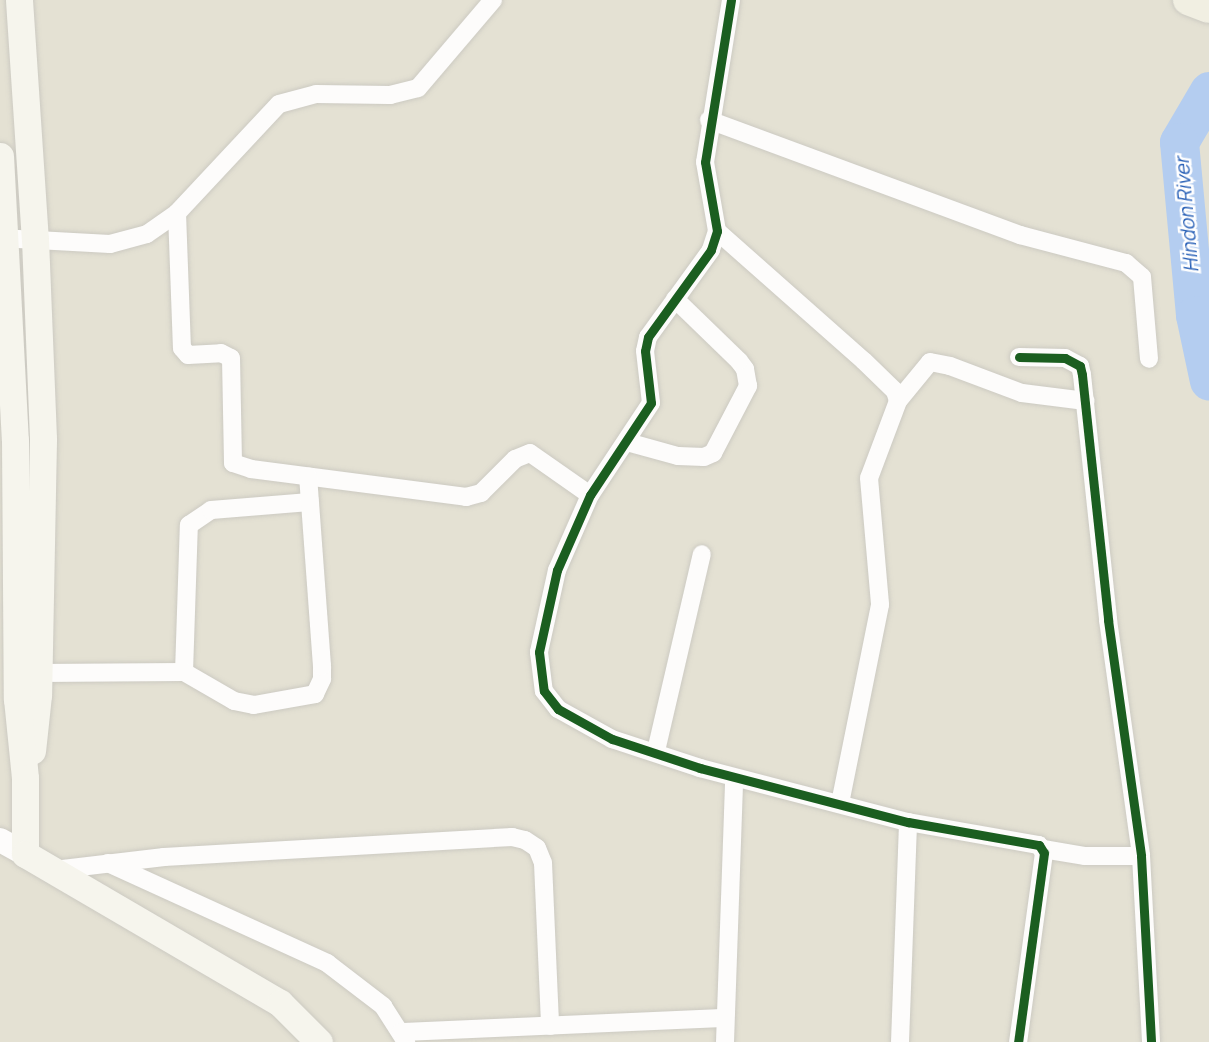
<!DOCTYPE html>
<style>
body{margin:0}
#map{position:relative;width:1209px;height:1042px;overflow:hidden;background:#f0eee6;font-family:Manrope,sans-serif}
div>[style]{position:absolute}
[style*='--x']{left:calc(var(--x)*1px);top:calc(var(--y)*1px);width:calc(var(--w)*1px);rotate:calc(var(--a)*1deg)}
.residential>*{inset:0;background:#e4e1d3;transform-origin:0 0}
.river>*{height:39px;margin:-19.5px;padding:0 19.5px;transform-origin:19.5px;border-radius:19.5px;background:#b4cdf0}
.roads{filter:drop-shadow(0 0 2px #cccac2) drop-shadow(0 0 2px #cccac2)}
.minor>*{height:18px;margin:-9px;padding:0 9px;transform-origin:9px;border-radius:9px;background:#fdfcfb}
.tertiary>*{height:24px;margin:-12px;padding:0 12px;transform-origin:12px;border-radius:12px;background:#fdfcfb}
.secondary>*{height:27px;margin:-13.5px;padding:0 13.5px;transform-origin:13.5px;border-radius:13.5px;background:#f6f5ed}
.primary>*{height:30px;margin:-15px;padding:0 15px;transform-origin:15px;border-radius:15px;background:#f1efe2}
.cycleway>*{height:9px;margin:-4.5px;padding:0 4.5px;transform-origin:4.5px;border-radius:4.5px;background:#1b5e20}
span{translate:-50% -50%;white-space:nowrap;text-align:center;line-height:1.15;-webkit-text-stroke:5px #fff;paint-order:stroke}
.water-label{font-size:20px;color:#275fb6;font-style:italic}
</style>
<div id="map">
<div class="residential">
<div style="left:0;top:0;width:1209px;height:1042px"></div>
</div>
<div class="river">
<div style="--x:1209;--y:91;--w:59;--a:120.5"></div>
<div style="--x:1179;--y:142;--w:174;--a:84.7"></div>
<div style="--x:1195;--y:315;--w:67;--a:78"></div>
</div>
<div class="roads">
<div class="minor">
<div style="--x:731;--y:0;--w:164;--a:99.1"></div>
<div style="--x:705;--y:162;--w:70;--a:80.1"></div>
<div style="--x:717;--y:231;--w:20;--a:108"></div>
<div style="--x:711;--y:250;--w:107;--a:125.9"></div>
<div style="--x:648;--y:337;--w:14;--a:102"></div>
<div style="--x:645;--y:351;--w:52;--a:83.4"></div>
<div style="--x:651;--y:403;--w:110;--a:123.5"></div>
<div style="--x:590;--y:495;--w:82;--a:113.7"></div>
<div style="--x:557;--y:570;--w:84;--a:102.4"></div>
<div style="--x:539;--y:652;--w:39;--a:83"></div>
<div style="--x:544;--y:691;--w:23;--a:52"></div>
<div style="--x:558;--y:709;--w:62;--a:29.1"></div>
<div style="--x:612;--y:739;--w:93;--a:18.2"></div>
<div style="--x:700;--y:768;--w:215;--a:14.6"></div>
<div style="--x:908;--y:822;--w:133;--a:10"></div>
<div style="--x:1039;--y:845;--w:9;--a:58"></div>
<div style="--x:1044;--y:853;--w:191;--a:97.8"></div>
<div style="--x:709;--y:120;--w:332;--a:20.3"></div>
<div style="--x:1020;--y:235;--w:110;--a:14.8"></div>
<div style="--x:1126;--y:263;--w:21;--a:41"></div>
<div style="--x:1142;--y:277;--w:82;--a:85.1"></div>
<div style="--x:177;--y:213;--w:135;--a:87.9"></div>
<div style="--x:182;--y:348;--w:9;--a:49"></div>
<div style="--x:188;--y:355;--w:33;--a:-3"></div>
<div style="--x:221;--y:353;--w:11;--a:27"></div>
<div style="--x:231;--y:358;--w:105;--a:88.9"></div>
<div style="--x:233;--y:463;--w:19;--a:18"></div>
<div style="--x:251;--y:469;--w:217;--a:7.4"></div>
<div style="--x:466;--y:497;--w:16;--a:-15"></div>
<div style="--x:481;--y:493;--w:48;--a:-45"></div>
<div style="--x:515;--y:459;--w:16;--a:-22"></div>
<div style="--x:530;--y:453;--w:73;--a:35"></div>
<div style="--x:717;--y:231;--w:196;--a:41.5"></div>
<div style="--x:864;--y:361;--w:43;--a:44.1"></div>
<div style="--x:895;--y:391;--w:10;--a:73"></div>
<div style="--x:898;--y:401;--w:82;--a:110.6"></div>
<div style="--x:869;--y:478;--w:127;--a:85"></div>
<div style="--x:880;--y:605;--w:203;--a:101.4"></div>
<div style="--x:0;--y:238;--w:110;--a:3.1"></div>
<div style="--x:110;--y:244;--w:38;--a:-15"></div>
<div style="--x:147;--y:234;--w:37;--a:-35"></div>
<div style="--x:177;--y:213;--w:149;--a:-46.9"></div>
<div style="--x:279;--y:104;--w:38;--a:-15"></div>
<div style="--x:316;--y:94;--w:74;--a:0.8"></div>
<div style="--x:390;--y:95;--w:29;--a:-14"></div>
<div style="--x:418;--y:88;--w:116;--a:-49.6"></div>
<div style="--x:1019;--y:357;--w:46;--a:1.2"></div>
<div style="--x:1065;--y:358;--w:17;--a:28"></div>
<div style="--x:1080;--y:366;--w:9;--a:77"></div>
<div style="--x:1082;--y:375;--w:246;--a:83.9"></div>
<div style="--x:1108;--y:620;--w:238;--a:82"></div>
<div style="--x:1141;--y:856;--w:186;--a:86.9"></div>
<div style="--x:898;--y:401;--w:50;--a:-50.6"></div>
<div style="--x:930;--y:362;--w:20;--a:11"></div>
<div style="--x:950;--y:366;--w:77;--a:20.6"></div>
<div style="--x:1022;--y:393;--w:64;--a:7.2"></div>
<div style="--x:627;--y:442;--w:53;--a:15.4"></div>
<div style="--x:678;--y:456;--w:26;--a:2"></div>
<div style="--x:704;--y:457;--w:10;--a:-24"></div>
<div style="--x:713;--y:453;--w:76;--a:-62.4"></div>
<div style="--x:748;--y:386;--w:17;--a:-100"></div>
<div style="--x:745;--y:369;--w:10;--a:-127"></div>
<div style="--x:739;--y:361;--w:89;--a:-135.9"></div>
<div style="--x:184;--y:672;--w:147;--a:-88.1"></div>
<div style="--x:189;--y:525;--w:27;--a:-34"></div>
<div style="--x:211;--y:510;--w:99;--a:-4.6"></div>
<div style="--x:38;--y:673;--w:146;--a:-0.4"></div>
<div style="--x:184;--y:672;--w:58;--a:30.1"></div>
<div style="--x:234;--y:701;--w:20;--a:11"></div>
<div style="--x:254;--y:705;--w:62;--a:-10.2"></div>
<div style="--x:315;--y:694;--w:17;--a:-65"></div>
<div style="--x:322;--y:679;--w:13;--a:-90"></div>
<div style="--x:322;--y:666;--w:190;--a:-94.2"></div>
<div style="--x:656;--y:751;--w:202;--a:-76.9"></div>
<div style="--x:1043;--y:849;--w:43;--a:9.5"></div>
<div style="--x:1085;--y:856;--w:56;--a:0"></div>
<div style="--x:108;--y:863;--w:241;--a:24.5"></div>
<div style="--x:327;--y:963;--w:71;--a:37.5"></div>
<div style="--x:383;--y:1006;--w:43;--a:57.4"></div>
<div style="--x:54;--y:870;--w:111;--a:-6.7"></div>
<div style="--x:164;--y:857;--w:349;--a:-3.3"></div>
<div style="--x:512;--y:837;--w:13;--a:13"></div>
<div style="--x:525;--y:840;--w:14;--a:34"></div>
<div style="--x:537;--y:848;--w:16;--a:68"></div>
<div style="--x:543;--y:863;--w:163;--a:87.5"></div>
<div style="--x:401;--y:1032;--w:324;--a:-2.5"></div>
<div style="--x:725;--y:1042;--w:264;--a:-88"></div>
<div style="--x:900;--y:1042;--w:220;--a:-87.9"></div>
</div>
<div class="tertiary">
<div style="--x:0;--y:840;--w:29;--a:29"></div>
</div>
<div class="secondary">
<div style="--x:19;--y:0;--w:240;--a:86.2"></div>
<div style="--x:35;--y:239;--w:201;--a:87.7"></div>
<div style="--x:43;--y:440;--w:255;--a:91.1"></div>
<div style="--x:38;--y:695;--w:56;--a:96.1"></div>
<div style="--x:0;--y:156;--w:284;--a:87"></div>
<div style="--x:15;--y:440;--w:259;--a:89.6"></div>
<div style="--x:17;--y:699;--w:79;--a:84.2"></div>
<div style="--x:25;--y:778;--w:76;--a:90"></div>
<div style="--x:25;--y:854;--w:295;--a:30.3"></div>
<div style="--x:280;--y:1003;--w:55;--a:45"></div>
</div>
<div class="primary">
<div style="--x:1188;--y:0;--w:22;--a:21"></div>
</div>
</div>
<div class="cycleway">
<div style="--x:731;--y:0;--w:164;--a:99.1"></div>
<div style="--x:705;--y:162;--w:70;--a:80.1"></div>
<div style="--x:717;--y:231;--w:20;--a:108"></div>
<div style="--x:711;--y:250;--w:107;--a:125.9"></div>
<div style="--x:648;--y:337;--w:14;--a:102"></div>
<div style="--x:645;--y:351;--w:52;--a:83.4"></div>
<div style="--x:651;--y:403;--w:110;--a:123.5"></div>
<div style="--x:590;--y:495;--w:82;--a:113.7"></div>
<div style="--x:557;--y:570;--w:84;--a:102.4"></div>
<div style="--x:539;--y:652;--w:39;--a:83"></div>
<div style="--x:544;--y:691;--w:23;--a:52"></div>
<div style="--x:558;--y:709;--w:62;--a:29.1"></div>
<div style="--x:612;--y:739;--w:93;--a:18.2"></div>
<div style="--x:700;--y:768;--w:215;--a:14.6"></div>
<div style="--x:908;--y:822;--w:133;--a:10"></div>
<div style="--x:1039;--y:845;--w:9;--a:58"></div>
<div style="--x:1044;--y:853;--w:191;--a:97.8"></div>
<div style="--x:1019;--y:357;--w:46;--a:1.2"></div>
<div style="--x:1065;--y:358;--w:17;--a:28"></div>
<div style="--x:1080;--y:366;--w:9;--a:77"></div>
<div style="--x:1082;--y:375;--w:246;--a:83.9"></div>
<div style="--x:1108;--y:620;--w:238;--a:82"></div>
<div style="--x:1141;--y:856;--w:186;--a:86.9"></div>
</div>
<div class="water-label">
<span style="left:1186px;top:215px;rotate:-95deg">Hindon River</span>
</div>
</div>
